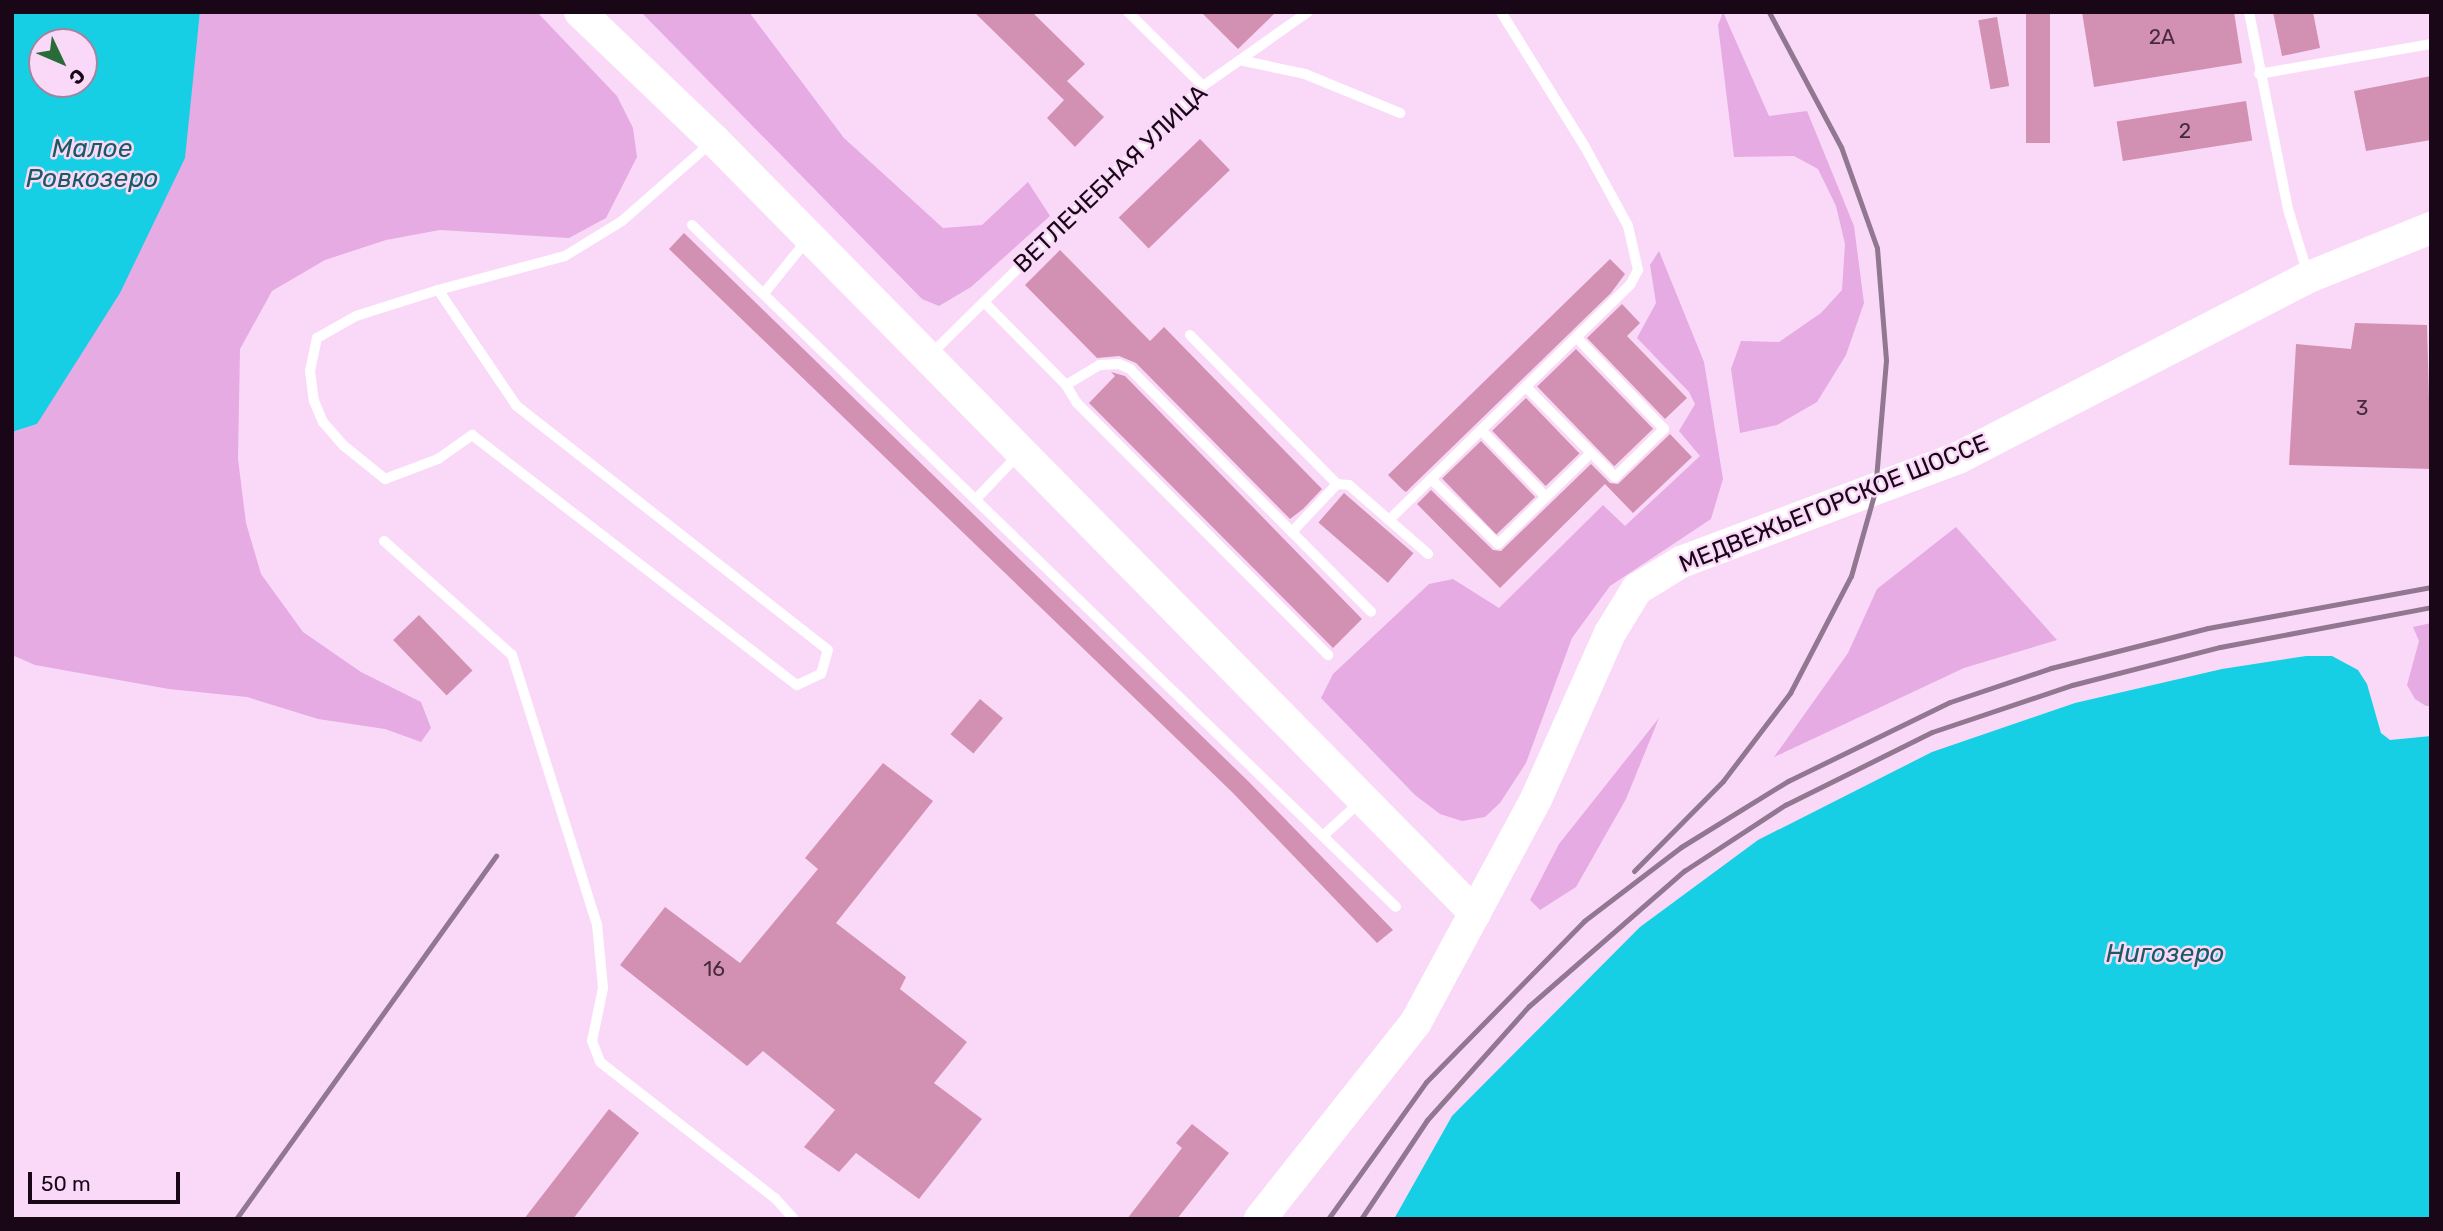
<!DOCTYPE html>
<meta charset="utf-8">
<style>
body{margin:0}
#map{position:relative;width:2443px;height:1231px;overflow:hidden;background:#fad9f8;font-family:Rubik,sans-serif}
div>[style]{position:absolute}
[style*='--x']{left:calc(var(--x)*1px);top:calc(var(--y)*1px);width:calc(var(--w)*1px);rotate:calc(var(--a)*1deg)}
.green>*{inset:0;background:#e5abe2}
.water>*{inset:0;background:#17cfe4}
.building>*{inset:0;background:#d291b2;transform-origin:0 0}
.lane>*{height:10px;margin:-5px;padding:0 5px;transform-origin:5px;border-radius:5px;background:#fff}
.secondary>*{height:32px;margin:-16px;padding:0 16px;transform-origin:16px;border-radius:16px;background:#fff}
.rail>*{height:5px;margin:-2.5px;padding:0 2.5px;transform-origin:2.5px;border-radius:2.5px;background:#917790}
span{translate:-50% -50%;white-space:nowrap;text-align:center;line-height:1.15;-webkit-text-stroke:5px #fad9f8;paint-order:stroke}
.number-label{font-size:21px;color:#472a3e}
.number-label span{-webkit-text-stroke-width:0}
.street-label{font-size:24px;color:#190718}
.water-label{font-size:26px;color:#195a63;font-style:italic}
.frame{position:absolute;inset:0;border:14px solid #190718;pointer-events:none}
.north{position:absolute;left:28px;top:28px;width:70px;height:70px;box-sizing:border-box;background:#fad9f8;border:2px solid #a0859e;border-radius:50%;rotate:134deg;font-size:19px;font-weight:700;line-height:28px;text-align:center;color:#190718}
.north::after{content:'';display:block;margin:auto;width:24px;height:32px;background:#286c37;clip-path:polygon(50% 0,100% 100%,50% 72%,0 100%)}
.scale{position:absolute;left:28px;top:1172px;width:152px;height:32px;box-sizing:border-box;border:4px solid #190718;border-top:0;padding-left:9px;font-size:21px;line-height:24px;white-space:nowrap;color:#190718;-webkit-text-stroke:5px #fad9f8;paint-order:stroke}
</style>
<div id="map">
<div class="green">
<div style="clip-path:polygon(200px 12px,537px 12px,617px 96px,633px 128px,637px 157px,606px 218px,569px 238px,440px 230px,386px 240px,325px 260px,272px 291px,240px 349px,238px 459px,246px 523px,261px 574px,303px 632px,361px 672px,421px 702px,431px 728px,421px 742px,385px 729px,318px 719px,247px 697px,169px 689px,35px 665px,12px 655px,12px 432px,37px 424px,184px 158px)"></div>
<div style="clip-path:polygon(641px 12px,749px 12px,844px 138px,943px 228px,982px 225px,1028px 182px,1050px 216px,971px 287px,939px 306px,922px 299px)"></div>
<div style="clip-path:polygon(1723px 12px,1769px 116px,1807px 111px,1854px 226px,1864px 303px,1846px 355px,1817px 402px,1777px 425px,1740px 433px,1731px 369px,1741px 341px,1779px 342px,1821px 313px,1842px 290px,1845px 244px,1836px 206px,1818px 169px,1794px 156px,1734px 157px,1718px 25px)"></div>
<div style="clip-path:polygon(1659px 251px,1704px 362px,1723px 479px,1711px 519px,1610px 586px,1572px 638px,1526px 763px,1500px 803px,1485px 817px,1462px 821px,1440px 814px,1415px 795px,1321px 698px,1333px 674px,1429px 584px,1453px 579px,1499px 608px,1603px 505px,1625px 526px,1700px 456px,1679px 431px,1695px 404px,1689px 392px,1637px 338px,1656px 303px,1650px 265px)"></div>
<div style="clip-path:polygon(1956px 527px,2057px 640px,1964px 668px,1774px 757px,1848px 653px,1877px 589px)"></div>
<div style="clip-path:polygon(2431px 623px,2431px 706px,2426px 706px,2415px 699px,2407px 685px,2419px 641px,2413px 627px)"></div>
<div style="clip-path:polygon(1659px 718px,1626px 799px,1576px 887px,1540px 910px,1530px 900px,1559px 844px)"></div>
</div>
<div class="water">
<div style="clip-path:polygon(evenodd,12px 12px,200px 12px,185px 158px,120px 293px,37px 424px,12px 432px,12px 12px,42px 42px,84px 42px,84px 84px,42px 84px,42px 42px)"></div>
<div style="clip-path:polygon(2306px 656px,2332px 656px,2358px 670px,2367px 684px,2381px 733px,2390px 740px,2431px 736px,2431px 1219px,1394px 1219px,1452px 1116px,1640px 927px,1758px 840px,1932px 752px,2075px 703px,2222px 669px)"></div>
</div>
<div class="building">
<div style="clip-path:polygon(974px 12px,1032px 12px,1085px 64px,1067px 81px,1104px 117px,1075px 147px,1047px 118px,1064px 100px)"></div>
<div style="clip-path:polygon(1201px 12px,1276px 12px,1238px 49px)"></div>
<div style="left:2026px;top:12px;width:24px;height:131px"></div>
<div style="clip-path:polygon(2082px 12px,2234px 12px,2242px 63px,2094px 87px)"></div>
<div style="clip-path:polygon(2273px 12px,2313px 12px,2320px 48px,2282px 56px)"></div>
<div style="left:1997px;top:17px;width:70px;height:19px;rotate:80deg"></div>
<div style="clip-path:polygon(2431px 76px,2431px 140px,2366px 151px,2354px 91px)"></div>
<div style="left:2246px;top:101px;width:40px;height:131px;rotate:81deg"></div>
<div style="left:1200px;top:139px;width:43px;height:113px;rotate:46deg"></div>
<div style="clip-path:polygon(684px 233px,1248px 781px,1393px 930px,1377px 943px,1233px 793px,669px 249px)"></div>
<div style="clip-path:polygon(1060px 250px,1150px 341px,1164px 327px,1322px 489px,1303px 509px,1290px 519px,1136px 363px,1119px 356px,1097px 358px,1025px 285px)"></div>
<div style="clip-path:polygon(1610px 259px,1625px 274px,1611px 293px,1406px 492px,1403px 490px,1388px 475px)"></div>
<div style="clip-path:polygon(1622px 304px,1640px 323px,1627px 336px,1687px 398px,1665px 419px,1587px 338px)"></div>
<div style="clip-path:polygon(2355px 323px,2427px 325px,2431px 469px,2289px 465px,2296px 344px,2351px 349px)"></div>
<div style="left:1576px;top:349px;width:111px;height:54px;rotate:46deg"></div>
<div style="clip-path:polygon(1111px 372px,1125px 376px,1362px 619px,1333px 648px,1089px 403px,1115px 376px)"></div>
<div style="left:1526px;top:398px;width:77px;height:47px;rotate:46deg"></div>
<div style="clip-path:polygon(1670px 434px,1692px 457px,1633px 513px,1605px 484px,1500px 588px,1417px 504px,1431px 490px,1493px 550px,1501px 551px,1591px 464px,1610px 483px,1618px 484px)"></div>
<div style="left:1481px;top:441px;width:78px;height:54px;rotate:46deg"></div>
<div style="left:1344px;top:493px;width:92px;height:39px;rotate:41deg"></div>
<div style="left:419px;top:615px;width:77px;height:36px;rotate:46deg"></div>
<div style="left:980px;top:699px;width:30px;height:46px;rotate:40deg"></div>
<div style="clip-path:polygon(883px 763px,933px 801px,836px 923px,906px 977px,900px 989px,967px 1042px,934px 1083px,982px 1119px,919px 1199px,856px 1153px,839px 1172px,804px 1147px,835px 1110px,763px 1051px,747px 1066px,620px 965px,665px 907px,740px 963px,818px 869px,805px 858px)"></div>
<div style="clip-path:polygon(609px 1109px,639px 1133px,573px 1219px,524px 1219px)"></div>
<div style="clip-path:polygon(1192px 1124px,1229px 1153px,1177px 1219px,1127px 1219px,1182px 1148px,1176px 1143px)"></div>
</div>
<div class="lane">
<div style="--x:1128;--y:12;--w:105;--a:44.6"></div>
<div style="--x:2249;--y:12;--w:201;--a:78.8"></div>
<div style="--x:2288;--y:209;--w:69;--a:73.1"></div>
<div style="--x:1244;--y:61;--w:62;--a:12"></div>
<div style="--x:1305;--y:74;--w:103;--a:22.3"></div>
<div style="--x:2259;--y:74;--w:175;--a:-9.9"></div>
<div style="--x:692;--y:225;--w:980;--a:44.09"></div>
<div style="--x:438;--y:290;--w:86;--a:162.4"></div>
<div style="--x:356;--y:316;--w:45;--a:150.6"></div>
<div style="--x:317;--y:338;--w:33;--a:102"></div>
<div style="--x:310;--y:370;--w:31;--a:83"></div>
<div style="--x:314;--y:401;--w:23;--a:67"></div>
<div style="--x:323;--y:422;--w:30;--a:49"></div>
<div style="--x:343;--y:445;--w:54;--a:39"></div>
<div style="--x:385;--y:479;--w:57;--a:-20.7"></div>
<div style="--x:438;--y:459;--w:42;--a:-35.2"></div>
<div style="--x:472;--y:435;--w:410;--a:37.6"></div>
<div style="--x:797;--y:685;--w:26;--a:-25"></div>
<div style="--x:821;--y:674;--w:25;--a:-74"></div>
<div style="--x:828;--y:650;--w:397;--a:-141.9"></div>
<div style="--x:516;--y:405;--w:139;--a:-124.1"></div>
<div style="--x:438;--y:290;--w:131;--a:-15"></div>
<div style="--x:565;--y:256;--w:67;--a:-31.6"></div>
<div style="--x:622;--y:221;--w:120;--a:-41.3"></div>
<div style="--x:765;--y:292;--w:67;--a:-51.1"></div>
<div style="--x:984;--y:302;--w:117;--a:45.3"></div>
<div style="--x:1066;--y:385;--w:21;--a:59"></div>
<div style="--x:1077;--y:403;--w:356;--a:45.1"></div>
<div style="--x:1190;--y:335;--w:209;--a:45.4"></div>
<div style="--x:1337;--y:484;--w:66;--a:133.2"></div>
<div style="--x:930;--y:355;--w:383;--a:-44.6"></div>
<div style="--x:1203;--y:86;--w:128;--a:-35.2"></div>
<div style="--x:1066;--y:385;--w:39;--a:-31"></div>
<div style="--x:1099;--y:365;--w:20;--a:-3"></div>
<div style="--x:1119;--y:364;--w:12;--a:24"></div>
<div style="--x:1130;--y:369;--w:342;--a:45.2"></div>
<div style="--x:1526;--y:387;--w:127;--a:45.3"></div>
<div style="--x:1615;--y:477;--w:69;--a:-44.4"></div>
<div style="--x:1664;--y:429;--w:126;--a:-133.7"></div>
<div style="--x:1481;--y:430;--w:93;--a:45.9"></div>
<div style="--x:1431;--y:479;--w:93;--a:44.1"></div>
<div style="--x:1498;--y:544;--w:130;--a:-44.4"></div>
<div style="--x:1337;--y:484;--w:12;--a:5"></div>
<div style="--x:1349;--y:485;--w:105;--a:41.1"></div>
<div style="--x:977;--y:498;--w:62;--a:-46.3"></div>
<div style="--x:1389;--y:520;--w:337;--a:-44.3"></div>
<div style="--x:1630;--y:285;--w:17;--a:-62"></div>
<div style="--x:1638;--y:270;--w:45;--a:-102.8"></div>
<div style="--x:1628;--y:226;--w:90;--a:-118.6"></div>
<div style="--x:1585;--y:147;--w:159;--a:-121.9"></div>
<div style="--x:384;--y:541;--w:171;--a:41.7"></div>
<div style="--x:512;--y:655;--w:282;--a:72.5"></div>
<div style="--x:597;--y:924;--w:64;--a:84.6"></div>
<div style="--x:603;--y:988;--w:54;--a:101.7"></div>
<div style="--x:592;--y:1041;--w:22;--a:69"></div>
<div style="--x:600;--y:1062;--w:222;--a:37.9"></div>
<div style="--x:775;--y:1198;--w:28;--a:48"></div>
<div style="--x:1324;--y:835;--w:49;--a:-42.5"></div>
</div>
<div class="secondary">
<div style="--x:580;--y:12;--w:185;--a:43.7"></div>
<div style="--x:714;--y:140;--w:1085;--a:45.45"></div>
<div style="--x:1260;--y:1219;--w:251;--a:-51.6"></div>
<div style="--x:1416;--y:1022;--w:255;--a:-61.7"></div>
<div style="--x:1537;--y:797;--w:180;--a:-66"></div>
<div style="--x:1610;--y:633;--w:52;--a:-58.5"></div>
<div style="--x:1637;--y:589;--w:52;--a:-31.5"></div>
<div style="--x:1681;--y:562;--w:298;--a:-20.6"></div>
<div style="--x:1960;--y:457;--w:393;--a:-27.3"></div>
<div style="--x:2309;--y:277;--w:131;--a:-21.9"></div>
</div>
<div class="rail">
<div style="--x:1634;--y:871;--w:127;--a:-45.3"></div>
<div style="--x:1723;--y:781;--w:111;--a:-52.7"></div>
<div style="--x:1790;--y:693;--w:132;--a:-62.5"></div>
<div style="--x:1851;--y:576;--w:88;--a:-74.2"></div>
<div style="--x:1875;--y:491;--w:131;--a:-85.2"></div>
<div style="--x:1886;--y:360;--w:112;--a:-94.6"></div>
<div style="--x:1877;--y:248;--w:107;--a:-109.6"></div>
<div style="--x:1841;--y:147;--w:153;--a:-118.1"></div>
<div style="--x:236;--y:1219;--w:447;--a:-54.4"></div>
<div style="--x:1328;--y:1219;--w:168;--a:-54.4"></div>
<div style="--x:1426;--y:1082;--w:226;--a:-45.5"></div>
<div style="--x:1584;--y:921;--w:122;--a:-37.3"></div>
<div style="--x:1681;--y:847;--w:126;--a:-31.7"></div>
<div style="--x:1788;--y:781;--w:180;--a:-26"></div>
<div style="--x:1950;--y:702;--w:107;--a:-18.6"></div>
<div style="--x:2051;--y:668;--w:162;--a:-14.3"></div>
<div style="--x:2208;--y:628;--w:227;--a:-10.4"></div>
<div style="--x:1361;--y:1219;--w:119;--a:-56.3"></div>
<div style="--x:1427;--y:1120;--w:153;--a:-48.2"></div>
<div style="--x:1529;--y:1006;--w:206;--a:-41.1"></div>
<div style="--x:1684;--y:871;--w:121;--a:-33.2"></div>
<div style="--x:1785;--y:805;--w:164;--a:-26.4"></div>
<div style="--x:1932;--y:732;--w:148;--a:-18.6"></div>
<div style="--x:2072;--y:685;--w:153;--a:-14.4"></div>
<div style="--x:2220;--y:647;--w:215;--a:-10.7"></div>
</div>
<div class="number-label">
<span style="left:2162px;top:37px">2А</span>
<span style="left:2185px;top:131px">2</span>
<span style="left:2362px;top:408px">3</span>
<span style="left:714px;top:969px">16</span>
</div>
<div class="street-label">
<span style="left:1111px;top:179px;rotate:-44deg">ВЕТЛЕЧЕБНАЯ УЛИЦА</span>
<span style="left:1834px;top:504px;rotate:-22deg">МЕДВЕЖЬЕГОРСКОЕ ШОССЕ</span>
</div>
<div class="water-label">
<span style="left:92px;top:164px">Малое<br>Ровкозеро</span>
<span style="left:2165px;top:954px">Нигозеро</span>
</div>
<div class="frame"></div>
<div class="north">С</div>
<div class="scale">50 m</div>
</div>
